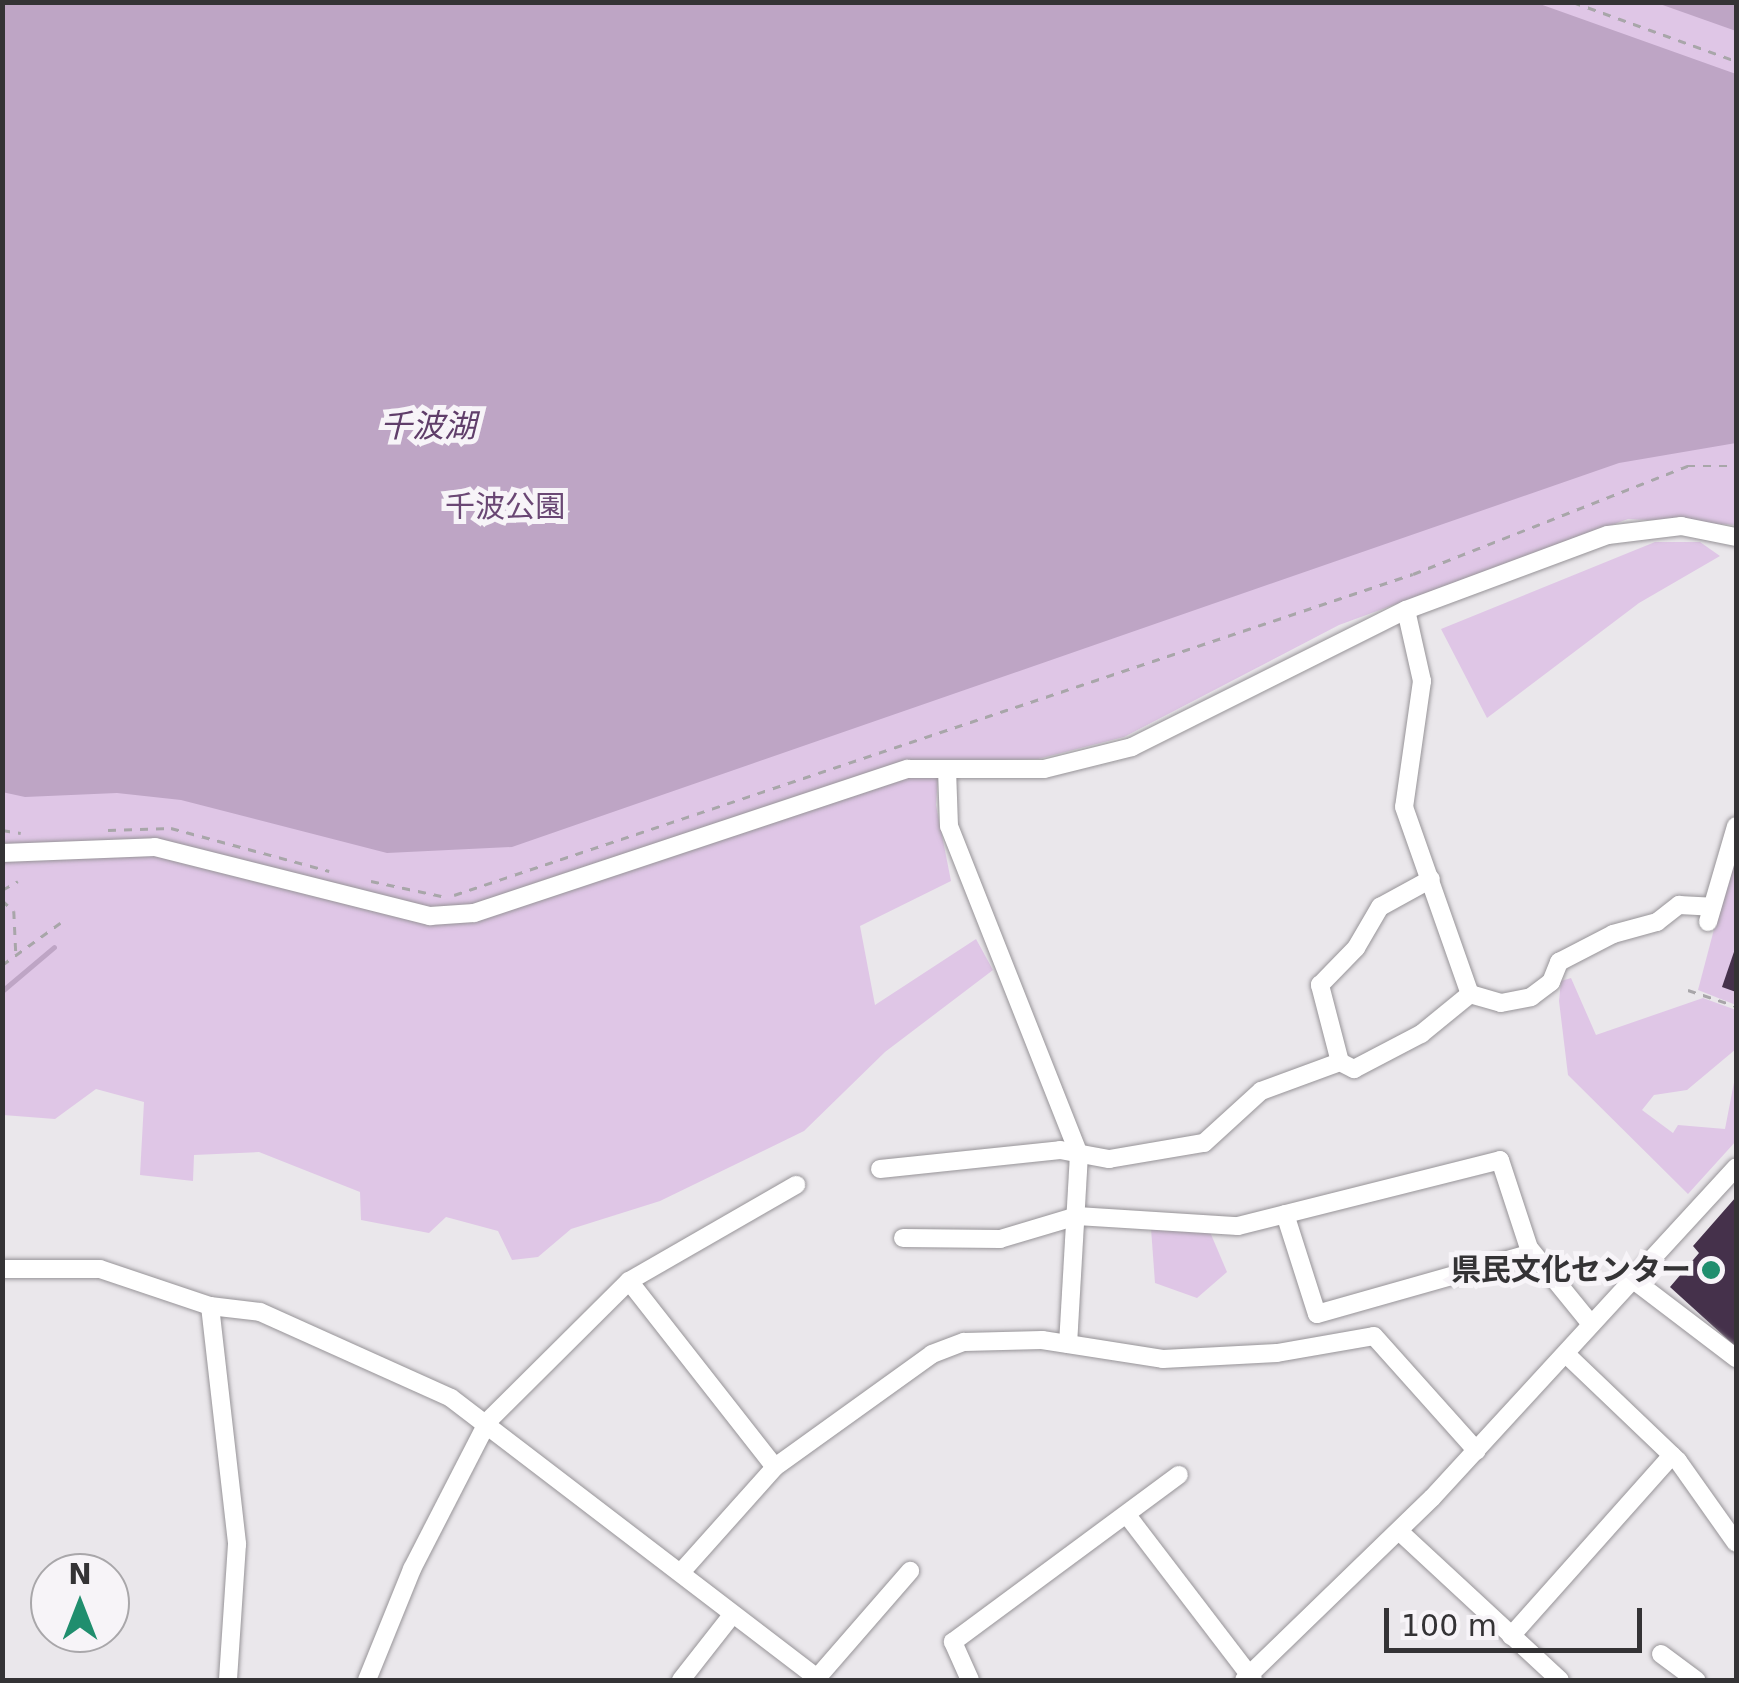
<!DOCTYPE html>
<meta charset="utf-8">
<style>
body{margin:0}
#map{position:relative;width:1739px;height:1683px;overflow:hidden;background:#eae7eb;font-family:"DejaVu Sans","Noto Sans JP",sans-serif}
div>[style]{position:absolute}
[style*='--x']{left:calc(var(--x)*1px);top:calc(var(--y)*1px);width:calc(var(--w)*1px);rotate:calc(var(--a)*1deg)}
.green>*{inset:0;background:#dfc6e6}
.water>*{inset:0;background:#bea5c5}
.stream>*{height:5px;margin:-2.5px;padding:0 2.5px;transform-origin:2.5px;border-radius:2.5px;background:#bea5c5}
.building>*{inset:0;background:#45314b}
.path>*{height:2.5px;margin-top:-1.25px;transform-origin:0;background:repeating-linear-gradient(90deg,#a8a6a9 0 8px,transparent 0 16px)}
.roads{filter:drop-shadow(0 0 2px #979498) drop-shadow(0 0 2px #979498)}
.minor>*{height:18px;margin:-9px;padding:0 9px;transform-origin:9px;border-radius:9px;background:#fff}
.dots>*{width:28px;height:28px;translate:-50% -50%;box-sizing:border-box;border:5px solid #f7f4f8;border-radius:50%}
span{translate:-50% -50%;white-space:nowrap;text-align:center;line-height:1.15;-webkit-text-stroke:10px #f7f4f8;paint-order:stroke}
.park-label{font-size:30px;color:#6a4774}
.poi-label{font-size:30px;color:#343335;font-weight:700}
.right{translate:-100% -50%;text-align:right}
.water-label{font-size:32px;color:#603e6a;font-style:italic}
.frame{position:absolute;inset:0;border:5px solid #343335;pointer-events:none}
.north{position:absolute;left:30px;top:1553px;width:100px;height:100px;box-sizing:border-box;background:#f7f4f8;border:2px solid #a9a7aa;border-radius:50%;rotate:0deg;font-size:28px;font-weight:700;line-height:40px;text-align:center;color:#343335}
.north::after{content:'';display:block;margin:auto;width:35px;height:45px;background:#208e6e;clip-path:polygon(50% 0,100% 100%,50% 72%,0 100%)}
.scale{position:absolute;left:1384px;top:1608px;width:258px;height:45px;box-sizing:border-box;border:5px solid #343335;border-top:0;padding-left:12px;font-size:30px;line-height:35px;white-space:nowrap;color:#343335;-webkit-text-stroke:8px #f7f4f8;paint-order:stroke}
</style>
<div id="map">
<div class="green">
<div style="clip-path:polygon(2px 3px,1736px 3px,1736px 525px,1628px 519px,1339px 625px,1124px 737px,1038px 759px,939px 762px,936px 805px,951px 881px,860px 926px,875px 1005px,976px 939px,993px 970px,885px 1052px,804px 1131px,660px 1201px,571px 1229px,538px 1257px,512px 1260px,498px 1231px,446px 1217px,429px 1233px,361px 1220px,360px 1192px,259px 1152px,194px 1155px,193px 1181px,140px 1175px,144px 1102px,96px 1089px,55px 1119px,3px 1115px)"></div>
<div style="clip-path:polygon(1655px 542px,1700px 542px,1720px 556px,1639px 603px,1487px 718px,1441px 629px)"></div>
<div style="clip-path:polygon(1736px 846px,1736px 1005px,1698px 990px)"></div>
<div style="clip-path:polygon(1571px 978px,1596px 1035px,1703px 998px,1736px 1010px,1736px 1049px,1687px 1090px,1654px 1095px,1642px 1110px,1673px 1133px,1678px 1125px,1725px 1129px,1736px 1072px,1736px 1141px,1688px 1194px,1568px 1075px,1559px 1001px,1561px 981px)"></div>
<div style="clip-path:polygon(1151px 1228px,1210px 1232px,1227px 1272px,1197px 1298px,1155px 1283px)"></div>
</div>
<div class="water">
<div style="clip-path:polygon(2px 3px,1537px 3px,1736px 74px,1736px 443px,1619px 463px,512px 847px,387px 853px,181px 800px,117px 793px,25px 797px,2px 792px)"></div>
<div style="clip-path:polygon(1657px 3px,1736px 3px,1736px 31px)"></div>
</div>
<div class="stream">
<div style="--x:2;--y:991;--w:68;--a:-40.2"></div>
</div>
<div class="building">
<div style="clip-path:polygon(1736px 946px,1736px 992px,1722px 987px)"></div>
<div style="clip-path:polygon(1736px 1197px,1736px 1347px,1670px 1287px,1699px 1253px,1693px 1246px)"></div>
</div>
<div class="path">
<div style="--x:1573;--y:2;--w:173;--a:19.9"></div>
<div style="--x:2;--y:830;--w:19;--a:9"></div>
<div style="--x:108;--y:830;--w:63;--a:-1.8"></div>
<div style="--x:171;--y:828;--w:164;--a:15.2"></div>
<div style="--x:371;--y:881;--w:72;--a:12.1"></div>
<div style="--x:2;--y:890;--w:18;--a:-29"></div>
<div style="--x:454;--y:895;--w:1011;--a:-18.51"></div>
<div style="--x:1413;--y:574;--w:295;--a:-21.5"></div>
<div style="--x:1687;--y:466;--w:49;--a:0"></div>
<div style="--x:2;--y:900;--w:16;--a:43"></div>
<div style="--x:14;--y:911;--w:42;--a:87.3"></div>
<div style="--x:2;--y:965;--w:72;--a:-35.9"></div>
<div style="--x:1688;--y:990;--w:51;--a:18.4"></div>
</div>
<div class="roads">
<div class="minor">
<div style="--x:1406;--y:610;--w:73;--a:77.3"></div>
<div style="--x:1422;--y:681;--w:127;--a:98.1"></div>
<div style="--x:1404;--y:807;--w:198;--a:70.6"></div>
<div style="--x:1470;--y:994;--w:32;--a:16"></div>
<div style="--x:1501;--y:1003;--w:31;--a:-11"></div>
<div style="--x:1531;--y:997;--w:25;--a:-37"></div>
<div style="--x:1551;--y:982;--w:22;--a:-68"></div>
<div style="--x:1559;--y:962;--w:61;--a:-27.4"></div>
<div style="--x:1613;--y:934;--w:46;--a:-15.3"></div>
<div style="--x:1657;--y:922;--w:28;--a:-38"></div>
<div style="--x:1679;--y:905;--w:33;--a:3"></div>
<div style="--x:947;--y:769;--w:57;--a:88"></div>
<div style="--x:949;--y:826;--w:353;--a:68.4"></div>
<div style="--x:1079;--y:1154;--w:190;--a:93.3"></div>
<div style="--x:2;--y:853;--w:153;--a:-2.2"></div>
<div style="--x:155;--y:847;--w:284;--a:14.1"></div>
<div style="--x:430;--y:916;--w:44;--a:-3.9"></div>
<div style="--x:474;--y:913;--w:457;--a:-18.4"></div>
<div style="--x:908;--y:769;--w:136;--a:0"></div>
<div style="--x:1044;--y:769;--w:91;--a:-14"></div>
<div style="--x:1132;--y:747;--w:306;--a:-26.6"></div>
<div style="--x:1406;--y:610;--w:215;--a:-20.4"></div>
<div style="--x:1608;--y:535;--w:74;--a:-7"></div>
<div style="--x:1681;--y:526;--w:56;--a:11.3"></div>
<div style="--x:1708;--y:922;--w:100;--a:-73.7"></div>
<div style="--x:1340;--y:1062;--w:80;--a:-104.6"></div>
<div style="--x:1320;--y:985;--w:52;--a:-45.8"></div>
<div style="--x:1356;--y:948;--w:48;--a:-59.7"></div>
<div style="--x:1380;--y:907;--w:58;--a:-28.8"></div>
<div style="--x:880;--y:1169;--w:181;--a:-6"></div>
<div style="--x:1060;--y:1150;--w:50;--a:10.4"></div>
<div style="--x:1109;--y:1159;--w:96;--a:-9.6"></div>
<div style="--x:1204;--y:1143;--w:77;--a:-42.4"></div>
<div style="--x:1261;--y:1091;--w:84;--a:-20.2"></div>
<div style="--x:1340;--y:1062;--w:16;--a:27"></div>
<div style="--x:1354;--y:1069;--w:76;--a:-27.6"></div>
<div style="--x:1421;--y:1034;--w:63;--a:-39.2"></div>
<div style="--x:1285;--y:1214;--w:105;--a:72.3"></div>
<div style="--x:1317;--y:1314;--w:223;--a:-15.8"></div>
<div style="--x:903;--y:1238;--w:97;--a:0.6"></div>
<div style="--x:1000;--y:1239;--w:80;--a:-16.6"></div>
<div style="--x:1077;--y:1216;--w:161;--a:3.6"></div>
<div style="--x:1238;--y:1226;--w:270;--a:-14.1"></div>
<div style="--x:1500;--y:1160;--w:93;--a:71.8"></div>
<div style="--x:1529;--y:1248;--w:98;--a:50.8"></div>
<div style="--x:2;--y:1269;--w:98;--a:0"></div>
<div style="--x:100;--y:1269;--w:116;--a:18.6"></div>
<div style="--x:210;--y:1306;--w:50;--a:6.8"></div>
<div style="--x:260;--y:1312;--w:209;--a:24.2"></div>
<div style="--x:451;--y:1398;--w:464;--a:37.4"></div>
<div style="--x:1631;--y:1278;--w:132;--a:37.3"></div>
<div style="--x:629;--y:1281;--w:236;--a:51.9"></div>
<div style="--x:210;--y:1306;--w:240;--a:83.5"></div>
<div style="--x:237;--y:1544;--w:136;--a:93.8"></div>
<div style="--x:1566;--y:1354;--w:155;--a:43.7"></div>
<div style="--x:1678;--y:1461;--w:100;--a:54.7"></div>
<div style="--x:1127;--y:1515;--w:208;--a:52.6"></div>
<div style="--x:1400;--y:1532;--w:218;--a:42.8"></div>
<div style="--x:683;--y:1570;--w:138;--a:-48.2"></div>
<div style="--x:775;--y:1467;--w:193;--a:-35.7"></div>
<div style="--x:932;--y:1354;--w:34;--a:-21"></div>
<div style="--x:964;--y:1342;--w:78;--a:-1.5"></div>
<div style="--x:1042;--y:1340;--w:122;--a:8.9"></div>
<div style="--x:1163;--y:1359;--w:114;--a:-3"></div>
<div style="--x:1277;--y:1353;--w:98;--a:-9.9"></div>
<div style="--x:1374;--y:1336;--w:154;--a:48.2"></div>
<div style="--x:1511;--y:1636;--w:242;--a:-48.3"></div>
<div style="--x:1661;--y:1654;--w:44;--a:36.6"></div>
<div style="--x:817;--y:1678;--w:142;--a:-49"></div>
<div style="--x:367;--y:1680;--w:120;--a:-67.9"></div>
<div style="--x:412;--y:1569;--w:166;--a:-62.8"></div>
<div style="--x:488;--y:1421;--w:199;--a:-44.8"></div>
<div style="--x:629;--y:1281;--w:193;--a:-29.9"></div>
<div style="--x:681;--y:1680;--w:83;--a:-51.9"></div>
<div style="--x:970;--y:1680;--w:42;--a:-114.1"></div>
<div style="--x:953;--y:1642;--w:281;--a:-36.5"></div>
<div style="--x:1244;--y:1680;--w:262;--a:-44.1"></div>
<div style="--x:1432;--y:1498;--w:449;--a:-47.4"></div>
</div>
</div>
<div class="dots">
<div style="left:1711px;top:1270px;background:#208e6e"></div>
</div>
<div class="park-label">
<span style="left:505px;top:507px">千波公園</span>
</div>
<div class="poi-label">
<span class="right" style="left:1691px;top:1270px">県民文化センター</span>
</div>
<div class="water-label">
<span style="left:428px;top:426px">千波湖</span>
</div>
<div class="frame"></div>
<div class="north">N</div>
<div class="scale">100 m</div>
</div>
